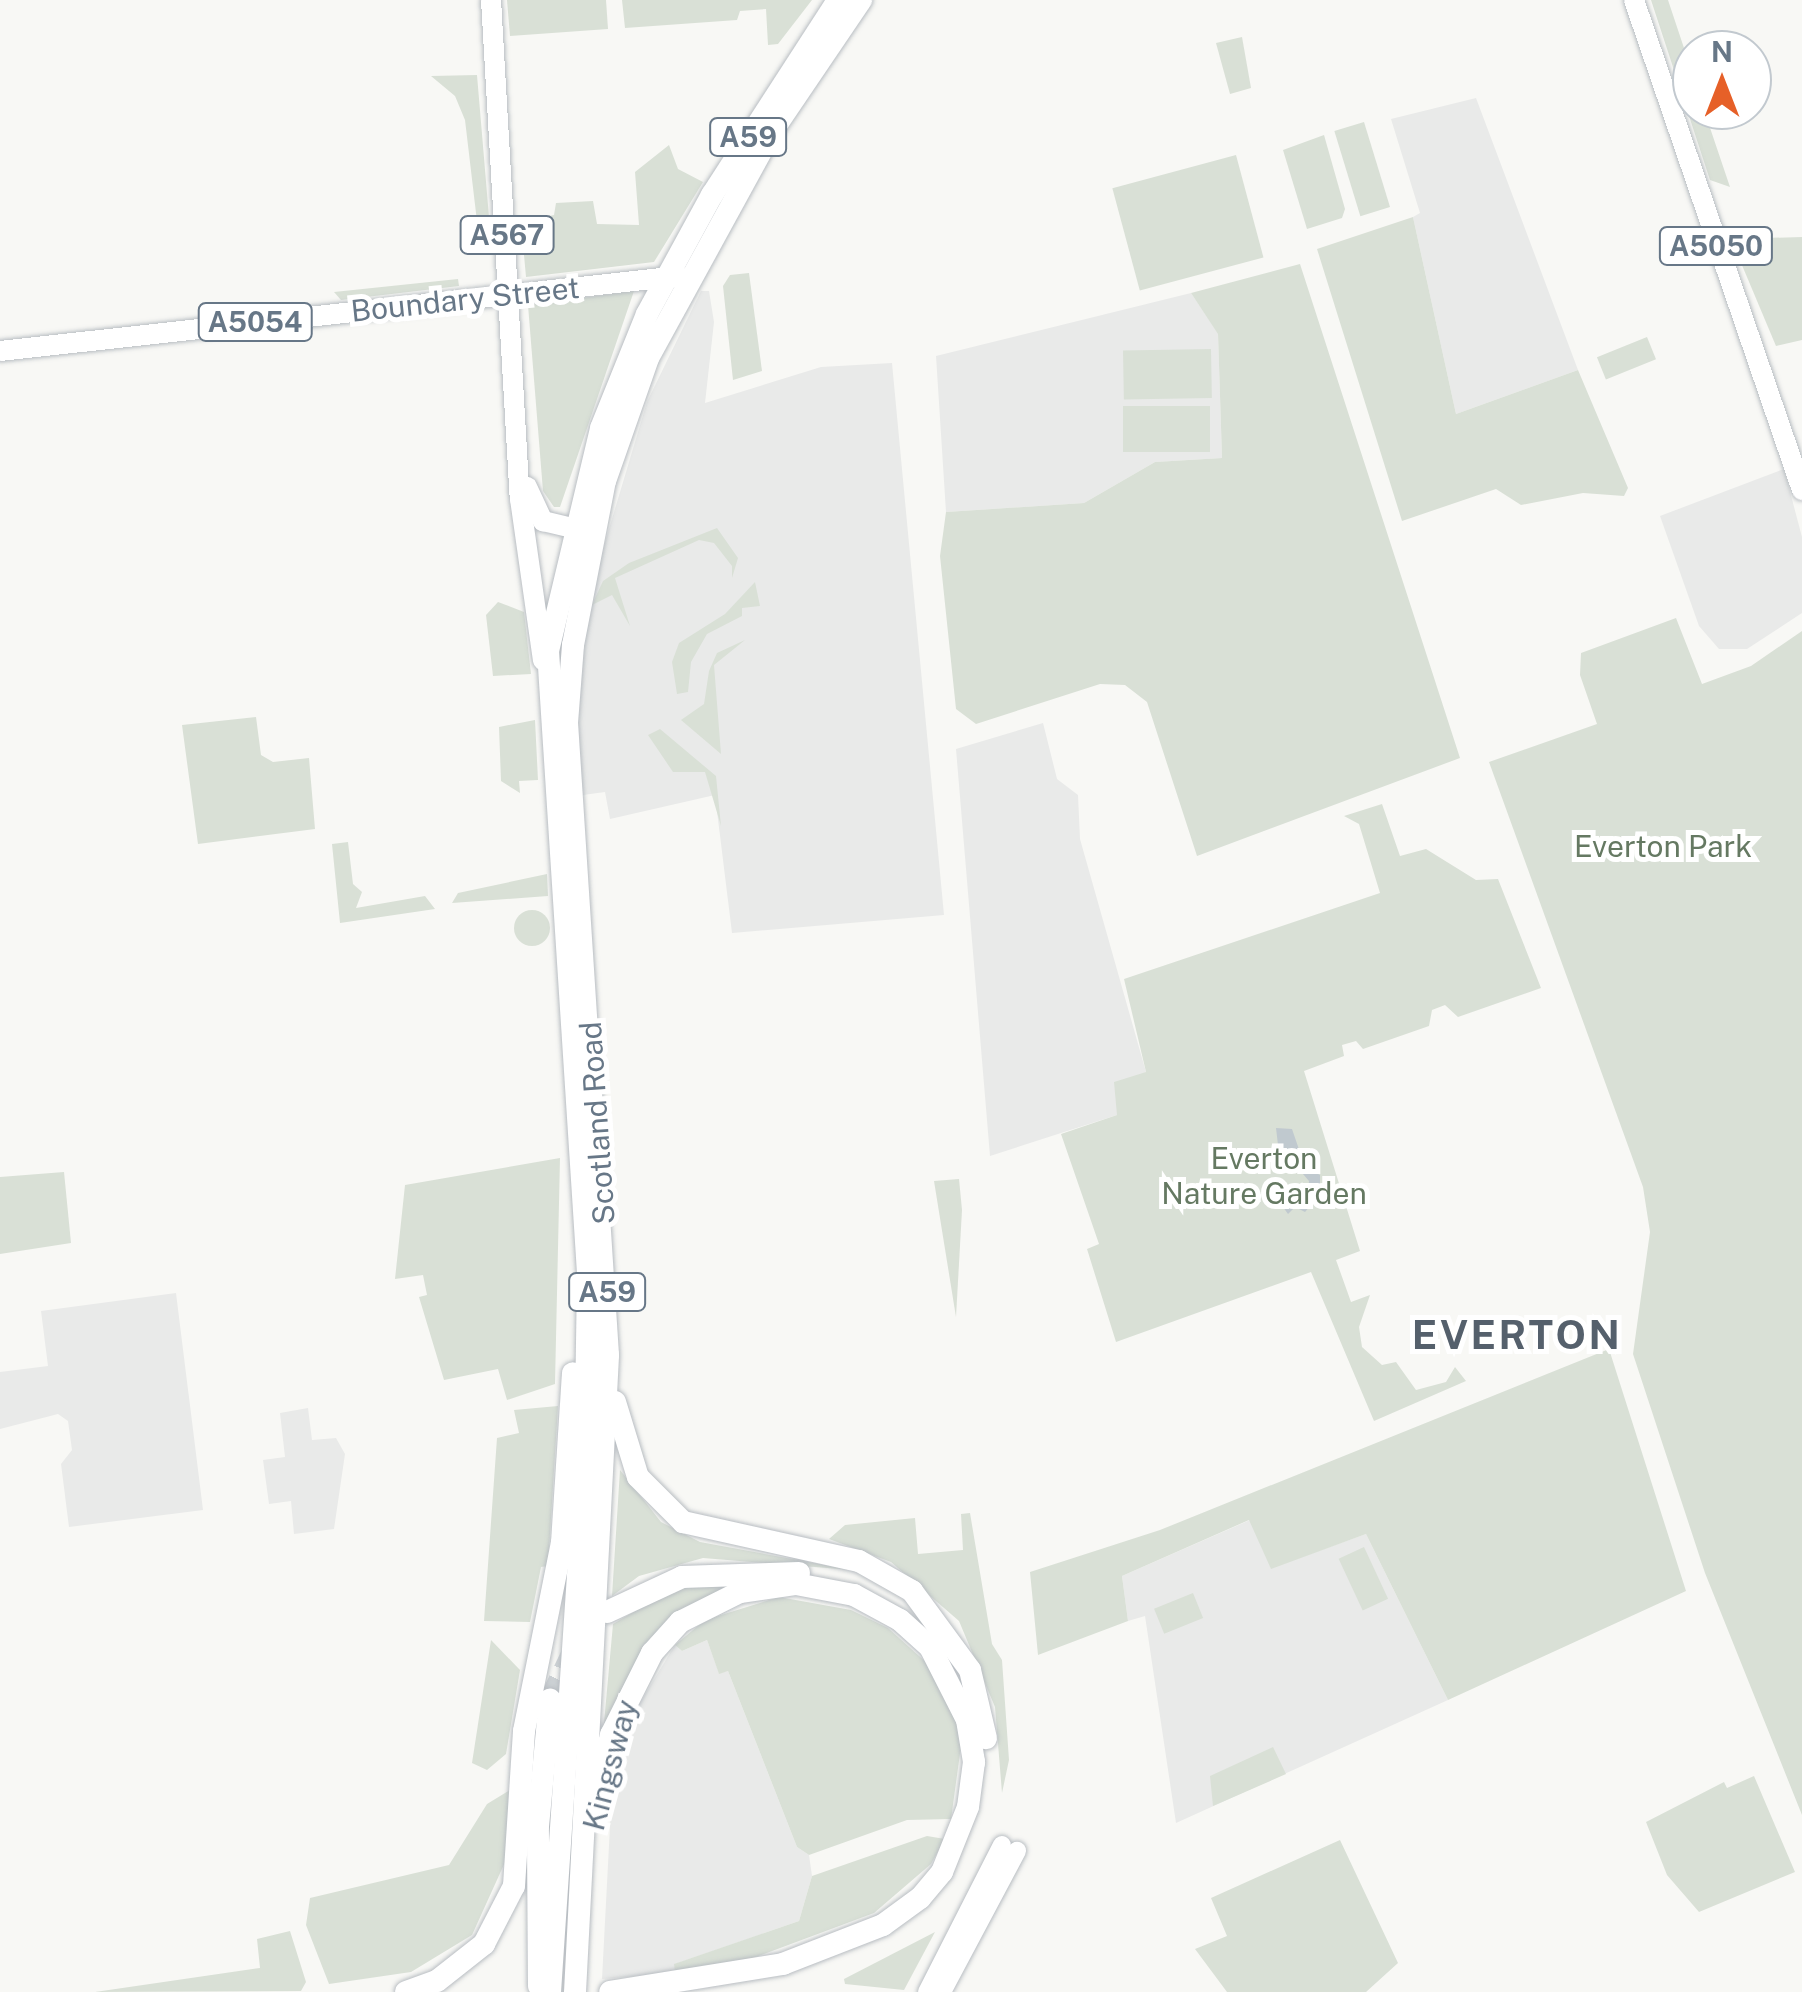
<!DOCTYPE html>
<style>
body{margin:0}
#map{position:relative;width:1802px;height:1992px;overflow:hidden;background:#f8f8f5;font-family:"Public Sans",sans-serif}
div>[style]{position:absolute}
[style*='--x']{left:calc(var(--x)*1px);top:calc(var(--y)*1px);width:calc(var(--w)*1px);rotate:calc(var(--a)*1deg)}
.built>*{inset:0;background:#e9eae9}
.green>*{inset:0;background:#d9e0d6;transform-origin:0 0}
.round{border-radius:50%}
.water>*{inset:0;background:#c0c9cf}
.highway-tunnel>*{height:22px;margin-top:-11px;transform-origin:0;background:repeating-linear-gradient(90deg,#ccd1d4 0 22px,transparent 0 33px)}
.roads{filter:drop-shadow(0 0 2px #b8bdc2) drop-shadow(0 0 2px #b8bdc2)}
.secondary>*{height:18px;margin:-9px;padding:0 9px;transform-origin:9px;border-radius:9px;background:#fff}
.primary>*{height:20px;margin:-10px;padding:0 10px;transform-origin:10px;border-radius:10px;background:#fff}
.highway>*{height:22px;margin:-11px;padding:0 11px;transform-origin:11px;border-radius:11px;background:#fff}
span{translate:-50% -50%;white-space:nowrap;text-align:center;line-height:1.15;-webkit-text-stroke:10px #fff;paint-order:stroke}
.shield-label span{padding:2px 8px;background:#fff;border:2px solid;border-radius:8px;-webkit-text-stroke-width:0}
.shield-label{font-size:28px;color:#677787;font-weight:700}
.street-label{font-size:30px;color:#677787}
.park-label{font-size:30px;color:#657962}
.district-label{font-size:40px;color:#55606c;font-weight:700;letter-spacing:2.5px}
.north{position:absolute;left:1672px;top:30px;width:100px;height:100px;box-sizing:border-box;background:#fff;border:2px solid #c2c9cf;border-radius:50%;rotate:0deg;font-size:28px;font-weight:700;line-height:40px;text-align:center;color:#677787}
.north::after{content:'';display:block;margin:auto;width:35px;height:45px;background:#e66028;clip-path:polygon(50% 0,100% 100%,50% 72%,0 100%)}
</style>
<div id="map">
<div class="built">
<div style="clip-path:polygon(1476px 98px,1578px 370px,1456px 414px,1413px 217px,1420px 213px,1391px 119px)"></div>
<div style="clip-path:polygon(701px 291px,709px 291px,714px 322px,705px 403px,821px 367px,892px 363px,944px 915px,732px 933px,715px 795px,610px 819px,605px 792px,583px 795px,574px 710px,594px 579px,647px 402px)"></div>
<div style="clip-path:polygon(1191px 293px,1218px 333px,1222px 458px,1155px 462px,1084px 503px,946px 512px,936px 356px)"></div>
<div style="clip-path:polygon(1784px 469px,1802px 537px,1802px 613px,1747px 649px,1719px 649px,1699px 626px,1660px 516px)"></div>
<div style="clip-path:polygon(1043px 723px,1057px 779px,1078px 795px,1080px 839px,1146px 1072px,1117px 1115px,990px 1156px,956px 749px)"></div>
<div style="clip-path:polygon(176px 1293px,203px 1510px,69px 1527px,61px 1464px,72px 1450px,68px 1421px,58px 1414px,0 1429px,0 1372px,48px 1366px,41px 1311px)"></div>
<div style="clip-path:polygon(308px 1408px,312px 1440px,336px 1438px,345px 1454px,334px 1529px,294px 1534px,291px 1501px,269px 1504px,263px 1460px,285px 1457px,280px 1413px)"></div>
<div style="clip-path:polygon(1250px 1520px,1271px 1568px,1366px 1534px,1448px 1700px,1176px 1823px,1145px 1616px,1128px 1621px,1122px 1576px)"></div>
<div style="clip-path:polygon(707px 1640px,719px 1673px,728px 1671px,797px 1847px,809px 1855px,812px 1876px,799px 1921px,675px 1964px,675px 1973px,602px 1979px,611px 1807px,627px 1724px,675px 1645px,682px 1651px)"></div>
</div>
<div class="green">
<div style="clip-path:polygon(507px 0,606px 0,608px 29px,510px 36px)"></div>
<div style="clip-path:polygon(622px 0,812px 0,778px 44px,768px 45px,766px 9px,740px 11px,737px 20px,625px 28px)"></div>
<div style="clip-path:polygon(1651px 0,1668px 0,1692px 72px,1692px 110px,1704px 110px,1730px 187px,1710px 180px)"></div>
<div style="clip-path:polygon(1242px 37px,1251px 88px,1230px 94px,1216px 43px)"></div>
<div style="clip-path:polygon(477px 75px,490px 229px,478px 230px,465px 120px,455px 96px,431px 76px)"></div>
<div style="left:1364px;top:122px;width:89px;height:31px;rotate:73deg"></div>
<div style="clip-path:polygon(1324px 135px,1345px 209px,1342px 218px,1307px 229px,1283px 150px)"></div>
<div style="clip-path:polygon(669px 145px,678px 169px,703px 182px,654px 262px,526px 277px,521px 222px,554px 215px,556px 203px,593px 201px,597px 224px,639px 225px,635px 172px)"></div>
<div style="left:1236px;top:155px;width:106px;height:128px;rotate:75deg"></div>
<div style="clip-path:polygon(1413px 217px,1456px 414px,1578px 370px,1628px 488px,1624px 496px,1583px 493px,1521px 505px,1496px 489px,1402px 521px,1317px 249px)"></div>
<div style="clip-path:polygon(1802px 237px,1802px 340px,1776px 346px,1731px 239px)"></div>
<div style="clip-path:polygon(1300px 264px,1460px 758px,1197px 856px,1147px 702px,1125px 685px,1100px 684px,976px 724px,956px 709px,940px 556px,946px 512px,1084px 503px,1155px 462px,1222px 458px,1218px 334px,1191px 293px)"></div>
<div style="clip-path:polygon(749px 273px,762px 371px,733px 380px,723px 286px,730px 275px)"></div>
<div style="clip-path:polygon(458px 279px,459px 286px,341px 300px,334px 292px)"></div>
<div style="clip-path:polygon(634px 291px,560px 507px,554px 507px,543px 491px,528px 305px)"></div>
<div style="left:1647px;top:337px;width:24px;height:54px;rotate:68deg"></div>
<div style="left:1211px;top:349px;width:49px;height:88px;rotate:89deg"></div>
<div style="left:1210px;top:406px;width:46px;height:87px;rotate:90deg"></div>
<div style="clip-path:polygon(717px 528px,738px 558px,732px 578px,732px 566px,714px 543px,699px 540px,615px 578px,630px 626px,612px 595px,592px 605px,603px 581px,629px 563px)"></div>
<div style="clip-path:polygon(755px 582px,760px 606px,742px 608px,742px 616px,707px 634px,691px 662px,688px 692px,677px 694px,672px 662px,679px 643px,725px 614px)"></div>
<div style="clip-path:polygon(498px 602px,524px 612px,531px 674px,493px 676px,486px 615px)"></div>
<div style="clip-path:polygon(1676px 618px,1702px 684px,1751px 666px,1802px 631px,1802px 1815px,1705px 1573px,1633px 1354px,1650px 1232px,1643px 1187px,1489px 762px,1597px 724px,1580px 675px,1581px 653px)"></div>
<div style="clip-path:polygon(745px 640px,714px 665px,721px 754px,681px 720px,704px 704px,709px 671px,717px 653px)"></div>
<div style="clip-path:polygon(256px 717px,261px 755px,273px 762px,309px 758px,315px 829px,198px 844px,182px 725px)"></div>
<div style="clip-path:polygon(535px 720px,538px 780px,519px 781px,520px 793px,501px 781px,499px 727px)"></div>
<div style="clip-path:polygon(660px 729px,716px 776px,721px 826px,705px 772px,673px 772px,648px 735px)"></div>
<div style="clip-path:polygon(1382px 804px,1400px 856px,1426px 849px,1476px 880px,1498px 879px,1541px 988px,1458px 1017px,1445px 1005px,1432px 1010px,1429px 1026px,1363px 1049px,1356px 1041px,1342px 1045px,1344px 1056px,1304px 1071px,1360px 1251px,1336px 1260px,1351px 1302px,1370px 1295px,1359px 1327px,1362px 1347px,1382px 1365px,1396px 1362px,1416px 1390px,1446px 1382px,1455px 1367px,1466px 1381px,1374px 1421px,1311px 1272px,1116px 1342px,1087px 1249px,1099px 1244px,1061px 1134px,1117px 1115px,1114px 1082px,1146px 1072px,1124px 979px,1380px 893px,1359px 824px,1344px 816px)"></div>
<div style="clip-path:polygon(348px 842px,353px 884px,362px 892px,356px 908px,425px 896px,435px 909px,340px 923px,332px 844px)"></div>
<div style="clip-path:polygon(547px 874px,548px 896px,452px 903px,458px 893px)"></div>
<div class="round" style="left:514px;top:910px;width:36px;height:36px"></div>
<div style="clip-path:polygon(560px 1158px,555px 1384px,507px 1400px,498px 1369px,444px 1380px,419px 1297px,427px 1295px,423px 1275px,395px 1279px,405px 1185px)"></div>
<div style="clip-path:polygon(64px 1172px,71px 1243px,0 1254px,0 1177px)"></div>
<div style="clip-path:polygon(959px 1179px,962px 1210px,956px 1317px,934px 1181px)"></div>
<div style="clip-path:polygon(1609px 1349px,1686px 1591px,1448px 1700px,1366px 1534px,1271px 1569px,1249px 1520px,1122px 1576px,1128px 1621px,1038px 1655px,1030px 1572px,1160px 1530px)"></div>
<div style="clip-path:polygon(558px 1406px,548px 1566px,541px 1567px,530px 1622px,484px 1621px,497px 1438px,519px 1433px,514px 1410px)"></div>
<div style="clip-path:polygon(620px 1470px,661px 1522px,700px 1542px,852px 1570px,703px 1558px,639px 1576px,612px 1596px)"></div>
<div style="clip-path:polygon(970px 1513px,992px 1644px,1002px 1660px,1009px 1760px,1002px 1793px,995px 1707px,959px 1621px,891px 1562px,829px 1539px,845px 1525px,915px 1518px,918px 1554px,963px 1550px,961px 1514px)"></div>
<div style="left:1364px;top:1547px;width:57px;height:28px;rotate:65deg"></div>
<div style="clip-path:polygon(763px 1578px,682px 1613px,602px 1745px,613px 1624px,674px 1588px)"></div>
<div style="left:1193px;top:1593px;width:27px;height:42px;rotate:68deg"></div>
<div style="clip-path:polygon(779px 1597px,851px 1610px,888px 1628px,939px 1674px,962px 1739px,951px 1819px,907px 1820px,809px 1855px,797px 1847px,728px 1671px,719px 1674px,707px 1640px,682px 1651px,675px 1645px,705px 1620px)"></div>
<div style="clip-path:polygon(491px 1640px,520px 1670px,506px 1754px,487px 1770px,472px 1763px)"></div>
<div style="clip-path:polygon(1273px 1747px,1286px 1774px,1213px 1806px,1210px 1776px)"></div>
<div style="clip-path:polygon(1754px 1776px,1795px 1872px,1699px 1912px,1667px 1875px,1646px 1822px,1724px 1782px,1727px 1788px)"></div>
<div style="clip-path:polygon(515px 1787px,506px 1860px,472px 1935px,411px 1972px,329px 1984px,306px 1925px,310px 1898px,449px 1865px,487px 1804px)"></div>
<div style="clip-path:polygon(927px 1836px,945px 1839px,931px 1864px,874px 1913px,745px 1961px,675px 1973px,674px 1964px,799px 1921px,812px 1876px)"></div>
<div style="clip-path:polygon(1340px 1840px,1398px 1963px,1366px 1992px,1227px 1992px,1195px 1949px,1227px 1936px,1211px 1898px)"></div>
<div style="clip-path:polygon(290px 1931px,306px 1982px,301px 1991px,95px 1992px,260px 1968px,257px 1939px)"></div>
<div style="clip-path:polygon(935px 1932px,904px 1990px,845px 1984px,844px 1979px)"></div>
</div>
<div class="water">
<div style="clip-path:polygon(1276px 1128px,1292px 1129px,1305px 1167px,1320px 1175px,1320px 1195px,1305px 1212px,1295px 1207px,1288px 1214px,1283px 1207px,1308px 1193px,1309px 1181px,1278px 1145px)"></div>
</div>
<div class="highway-tunnel">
<div style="--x:550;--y:1700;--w:55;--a:-64.4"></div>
</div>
<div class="roads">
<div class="secondary">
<div style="--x:927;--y:1992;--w:165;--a:-63"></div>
<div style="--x:942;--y:1992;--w:160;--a:-62"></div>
</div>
<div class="primary">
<div style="--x:491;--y:0;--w:500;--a:86.7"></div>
<div style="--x:520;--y:499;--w:163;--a:81.9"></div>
<div style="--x:1634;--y:0;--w:518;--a:71.08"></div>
<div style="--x:0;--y:351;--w:683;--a:-6.3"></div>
<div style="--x:527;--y:487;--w:38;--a:65"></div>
<div style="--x:543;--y:521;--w:47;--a:13.4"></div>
</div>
<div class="highway">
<div style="--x:615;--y:1402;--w:78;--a:73"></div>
<div style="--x:638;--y:1477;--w:64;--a:45"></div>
<div style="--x:683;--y:1522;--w:180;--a:12.5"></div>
<div style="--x:859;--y:1561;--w:61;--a:29.5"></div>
<div style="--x:912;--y:1591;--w:98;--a:53.7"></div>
<div style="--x:970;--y:1670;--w:70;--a:76.8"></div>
<div style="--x:607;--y:1612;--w:83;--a:-25"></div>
<div style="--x:682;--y:1577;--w:117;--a:-2"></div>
<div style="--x:596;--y:1802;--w:69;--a:-77.4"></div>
<div style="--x:611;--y:1735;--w:92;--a:-63.4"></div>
<div style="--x:652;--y:1653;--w:42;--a:-47.9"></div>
<div style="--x:680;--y:1622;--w:67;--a:-26.6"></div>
<div style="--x:740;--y:1592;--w:57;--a:-8.1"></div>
<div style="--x:796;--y:1584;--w:59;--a:10.7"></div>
<div style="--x:854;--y:1595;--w:52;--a:28.5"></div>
<div style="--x:900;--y:1620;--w:40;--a:42"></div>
<div style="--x:930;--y:1647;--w:82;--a:63.1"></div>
<div style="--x:967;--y:1720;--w:43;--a:80.5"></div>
<div style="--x:974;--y:1762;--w:45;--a:97.6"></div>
<div style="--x:968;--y:1807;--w:70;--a:111.8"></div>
<div style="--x:942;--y:1872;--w:34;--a:130"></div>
<div style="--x:920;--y:1898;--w:46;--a:143.9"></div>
<div style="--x:883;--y:1925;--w:107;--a:158.7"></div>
<div style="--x:783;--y:1964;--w:175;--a:170.8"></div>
<div style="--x:539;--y:1986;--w:160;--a:-90.4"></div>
<div style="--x:538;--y:1826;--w:127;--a:-84.6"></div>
<div style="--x:406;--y:1992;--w:33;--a:-20"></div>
<div style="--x:437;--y:1981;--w:60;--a:-38.2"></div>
<div style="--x:484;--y:1944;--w:65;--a:-62.7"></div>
<div style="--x:514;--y:1886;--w:155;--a:-86.3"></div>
<div style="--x:524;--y:1731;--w:192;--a:-78.6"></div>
<div style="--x:562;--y:1543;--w:170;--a:-86.3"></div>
<div style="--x:550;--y:1992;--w:523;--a:-86.16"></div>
<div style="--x:585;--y:1470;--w:197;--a:-89.1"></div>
<div style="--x:588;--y:1273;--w:623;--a:-93.68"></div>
<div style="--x:548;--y:651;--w:229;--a:-76.6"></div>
<div style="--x:601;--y:428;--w:123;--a:-68"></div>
<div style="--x:647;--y:314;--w:136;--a:-61.4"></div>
<div style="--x:712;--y:195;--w:232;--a:-57.1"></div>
<div style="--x:575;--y:1992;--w:638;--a:-87.03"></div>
<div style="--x:608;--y:1355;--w:633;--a:-93.71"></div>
<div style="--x:567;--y:723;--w:78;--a:-85.6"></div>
<div style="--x:573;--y:645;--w:167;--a:-79"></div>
<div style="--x:605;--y:481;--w:130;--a:-70.7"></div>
<div style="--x:648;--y:358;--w:260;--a:-61.3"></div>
<div style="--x:773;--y:130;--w:157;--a:-55.9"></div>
</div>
</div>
<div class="shield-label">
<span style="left:748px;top:137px">A59</span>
<span style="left:507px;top:235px">A567</span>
<span style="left:1716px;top:246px">A5050</span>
<span style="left:255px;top:322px">A5054</span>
<span style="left:607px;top:1292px">A59</span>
</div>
<div class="street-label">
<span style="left:465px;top:299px;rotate:-6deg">Boundary Street</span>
<span style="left:597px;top:1123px;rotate:-94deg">Scotland Road</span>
<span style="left:610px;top:1765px;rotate:-75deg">Kingsway</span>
</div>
<div class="park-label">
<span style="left:1663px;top:846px">Everton Park</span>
<span style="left:1264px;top:1175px">Everton<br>Nature Garden</span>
</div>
<div class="district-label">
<span style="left:1517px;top:1335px">EVERTON</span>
</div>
<div class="north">N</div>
</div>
